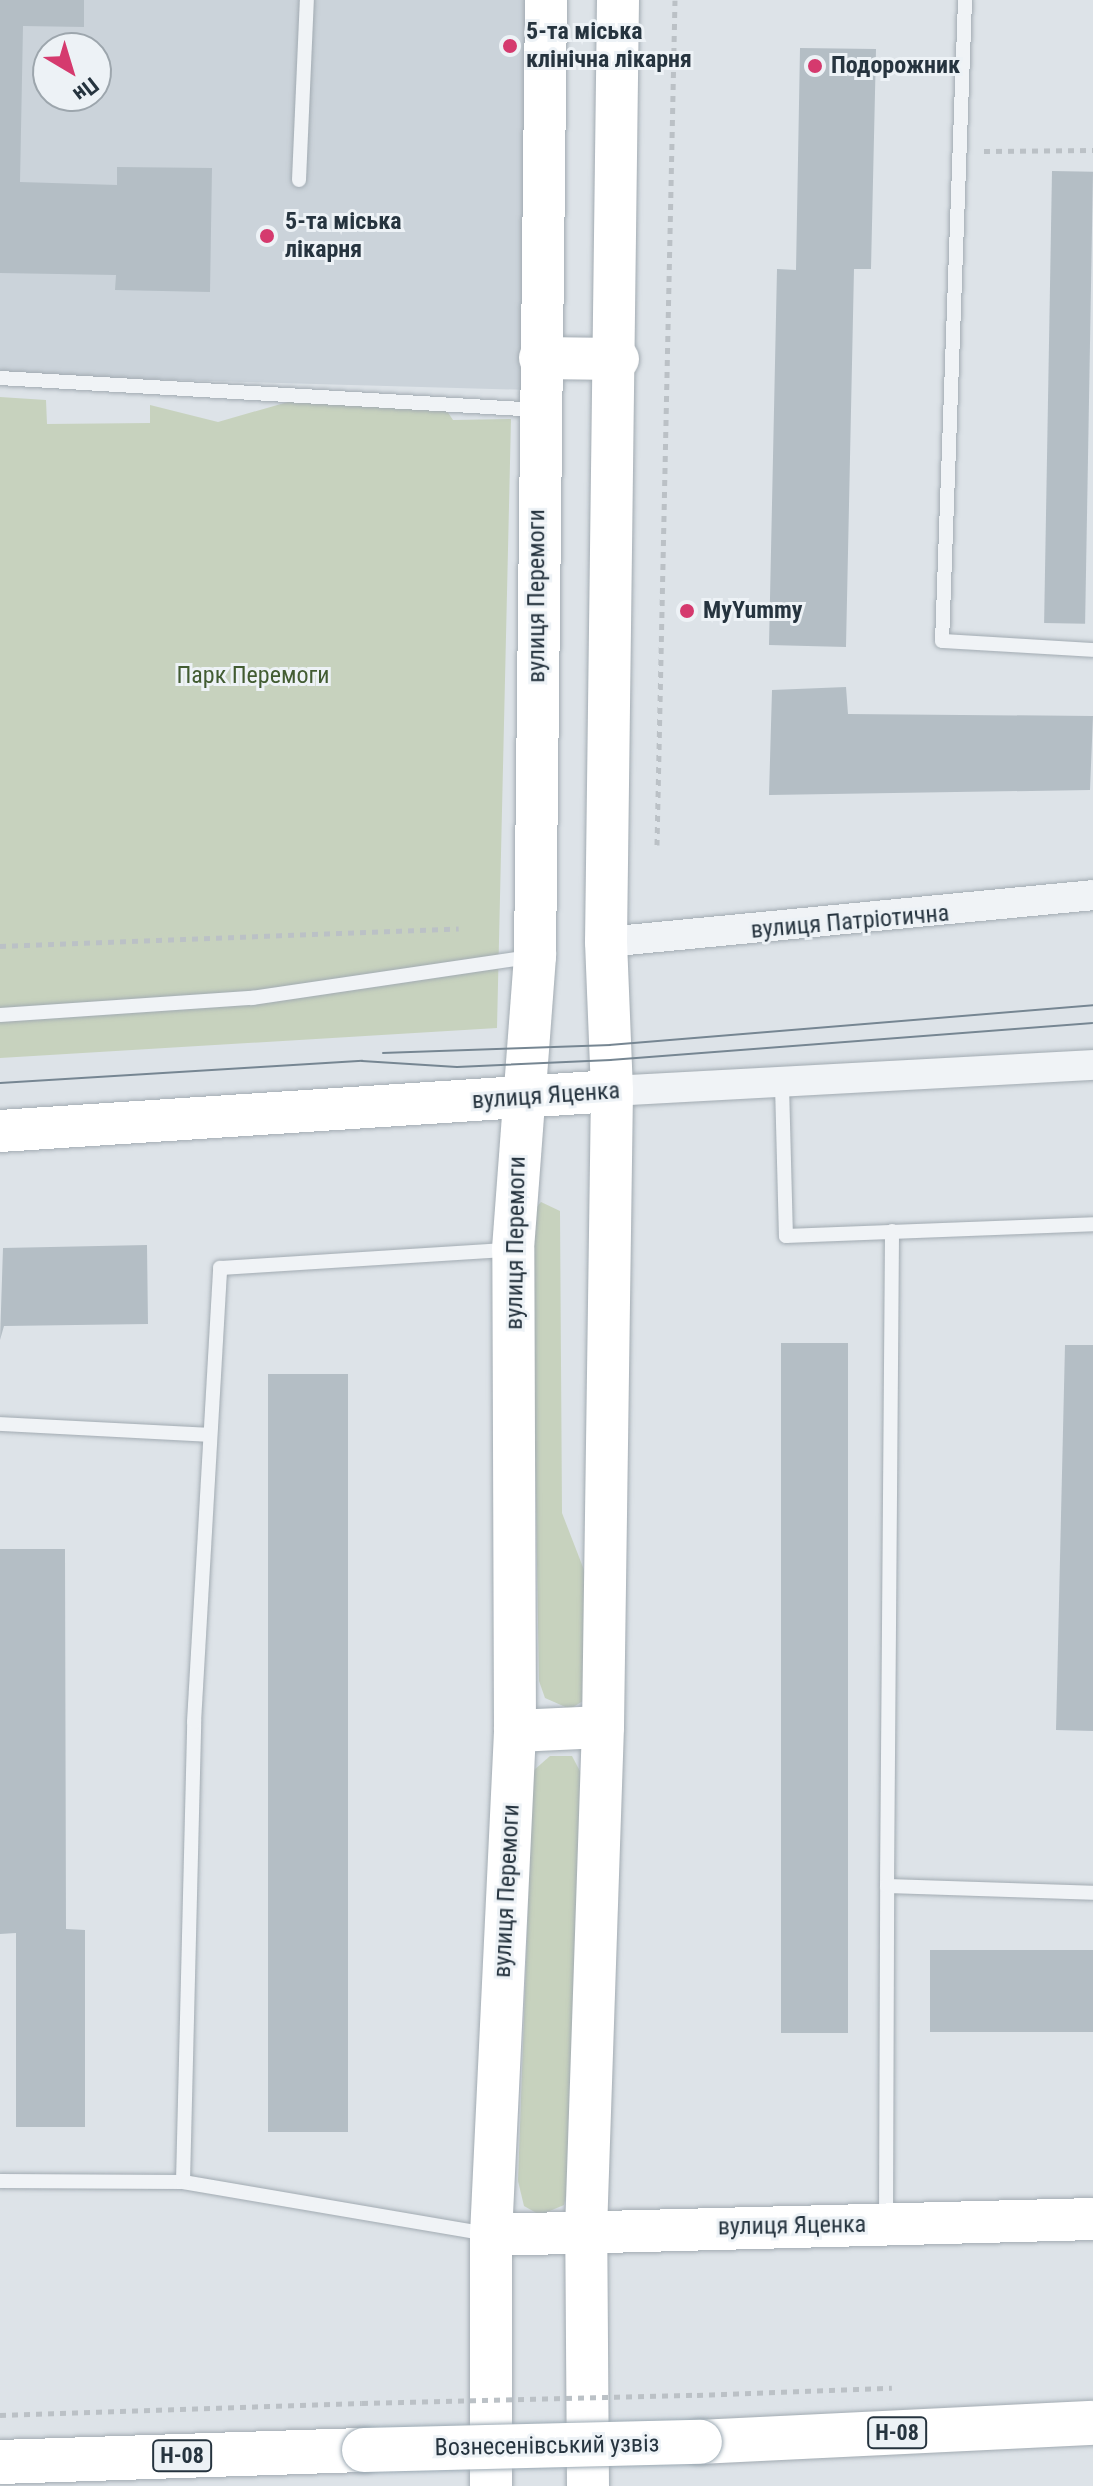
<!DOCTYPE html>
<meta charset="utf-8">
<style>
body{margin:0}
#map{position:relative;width:1093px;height:2486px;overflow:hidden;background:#dde3e8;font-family:"Roboto Condensed",sans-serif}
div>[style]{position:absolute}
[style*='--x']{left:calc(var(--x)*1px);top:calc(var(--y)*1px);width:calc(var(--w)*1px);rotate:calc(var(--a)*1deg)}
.built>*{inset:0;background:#cbd3da}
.green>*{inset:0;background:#c7d2be}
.building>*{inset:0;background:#b4bec5;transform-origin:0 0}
.path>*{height:5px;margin-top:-2.5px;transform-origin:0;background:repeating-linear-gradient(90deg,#bbc1c6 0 6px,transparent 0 12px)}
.roads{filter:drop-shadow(0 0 2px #a2abb2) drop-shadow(0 0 2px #a2abb2)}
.lane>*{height:14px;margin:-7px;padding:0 7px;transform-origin:7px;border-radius:7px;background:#f0f3f6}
.street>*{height:30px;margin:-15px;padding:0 15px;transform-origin:15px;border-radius:15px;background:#f0f3f6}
.secondary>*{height:42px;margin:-21px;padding:0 21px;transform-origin:21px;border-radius:21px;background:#fff}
.primary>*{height:44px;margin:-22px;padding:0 22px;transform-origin:22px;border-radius:22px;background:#fff}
.tram>*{height:2px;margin:-1px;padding:0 1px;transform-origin:1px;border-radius:1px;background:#768692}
.path-bridge>*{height:5px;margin-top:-2.5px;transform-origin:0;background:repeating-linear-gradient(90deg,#bbc1c6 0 6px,transparent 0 12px)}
.bridges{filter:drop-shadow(0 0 2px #9caab4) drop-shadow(0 0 2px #9caab4)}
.primary-bridge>*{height:44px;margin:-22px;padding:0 22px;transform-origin:22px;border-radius:22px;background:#fff}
.dots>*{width:22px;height:22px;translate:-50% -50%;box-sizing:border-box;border:4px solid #edf2f6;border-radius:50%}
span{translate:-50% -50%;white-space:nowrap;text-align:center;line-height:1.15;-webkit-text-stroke:6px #edf2f6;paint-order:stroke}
.shield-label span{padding:2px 6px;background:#edf2f6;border:2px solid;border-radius:6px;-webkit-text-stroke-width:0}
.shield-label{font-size:22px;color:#26343f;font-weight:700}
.poi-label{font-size:24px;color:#26343f;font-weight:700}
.left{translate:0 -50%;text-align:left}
.street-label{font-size:24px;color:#26343f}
.park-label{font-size:24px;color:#425c32}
.north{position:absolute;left:32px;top:32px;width:80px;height:80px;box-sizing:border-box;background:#edf2f6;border:2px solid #9da6ad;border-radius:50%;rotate:142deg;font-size:22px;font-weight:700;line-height:32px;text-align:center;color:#26343f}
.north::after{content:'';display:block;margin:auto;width:28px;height:36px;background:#d53a6e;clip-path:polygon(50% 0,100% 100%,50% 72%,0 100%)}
</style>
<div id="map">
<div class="built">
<div style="clip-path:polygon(evenodd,0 0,540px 0,531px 390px,0 375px,0 0,48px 48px,96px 48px,96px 96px,48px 96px,48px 48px)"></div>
</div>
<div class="green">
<div style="clip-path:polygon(326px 391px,445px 408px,453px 420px,511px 419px,497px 1028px,0 1058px,0 397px,46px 400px,47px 424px,150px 423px,150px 405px,218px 422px)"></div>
<div style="clip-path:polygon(541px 1202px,560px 1211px,562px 1513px,591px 1588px,583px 1701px,570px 1709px,545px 1698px,539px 1681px,531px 1213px)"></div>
<div style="clip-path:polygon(550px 1756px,572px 1756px,583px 1777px,568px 2188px,564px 2205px,540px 2215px,524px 2206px,518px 2181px,533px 1771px)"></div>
</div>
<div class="building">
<div style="clip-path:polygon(0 0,84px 0,84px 27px,23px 26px,20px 182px,117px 185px,117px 167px,212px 168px,210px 292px,115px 290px,116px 275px,0 273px)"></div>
<div style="clip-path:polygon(800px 48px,876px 49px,871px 269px,854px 269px,846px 647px,769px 645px,777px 269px,796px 270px)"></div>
<div style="left:1052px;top:171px;width:41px;height:452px;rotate:1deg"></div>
<div style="clip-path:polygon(846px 687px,848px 714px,1093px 716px,1090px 790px,769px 795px,772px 690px)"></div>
<div style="clip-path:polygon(147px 1245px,148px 1324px,4px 1326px,0 1340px,3px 1248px)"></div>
<div style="left:781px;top:1343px;width:67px;height:690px"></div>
<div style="clip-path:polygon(1065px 1345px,1093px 1345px,1093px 1731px,1056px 1730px)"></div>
<div style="left:268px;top:1374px;width:80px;height:758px"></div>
<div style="clip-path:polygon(0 1549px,65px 1549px,66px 1929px,85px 1930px,85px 2127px,16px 2127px,16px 1933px,0 1934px)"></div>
<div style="left:930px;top:1950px;width:163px;height:82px"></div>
</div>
<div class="path">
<div style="--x:984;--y:151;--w:109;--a:-0.5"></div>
<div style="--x:657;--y:845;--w:845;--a:-88.78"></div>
<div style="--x:0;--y:946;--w:459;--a:-2.2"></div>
<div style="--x:697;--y:2395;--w:195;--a:-2.1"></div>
<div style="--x:0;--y:2415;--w:362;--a:-1.9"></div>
</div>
<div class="roads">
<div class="lane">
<div style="--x:965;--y:0;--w:641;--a:92.05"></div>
<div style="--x:942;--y:641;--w:151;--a:3.4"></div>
<div style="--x:299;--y:180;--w:180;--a:-87.5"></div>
<div style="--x:0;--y:378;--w:539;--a:3.4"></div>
<div style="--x:0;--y:1015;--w:253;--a:-3.9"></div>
<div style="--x:252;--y:998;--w:281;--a:-8.4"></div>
<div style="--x:782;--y:1085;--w:151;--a:88.5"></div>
<div style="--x:786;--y:1236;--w:307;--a:-2.2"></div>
<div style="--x:0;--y:1424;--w:210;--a:3"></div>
<div style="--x:887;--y:1886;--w:655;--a:-89.56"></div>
<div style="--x:0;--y:2181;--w:183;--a:0.3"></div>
<div style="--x:183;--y:2182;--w:308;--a:9.7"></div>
<div style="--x:183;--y:2182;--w:460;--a:-88.6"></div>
<div style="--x:194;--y:1722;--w:455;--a:-86.7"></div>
<div style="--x:220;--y:1268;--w:290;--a:-3.6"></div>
<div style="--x:886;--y:2220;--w:334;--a:-89.8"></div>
<div style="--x:887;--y:1886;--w:206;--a:1.9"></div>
</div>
<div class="street">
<div style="--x:606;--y:942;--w:489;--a:-5.5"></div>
<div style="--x:612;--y:1091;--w:482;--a:-3.1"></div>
</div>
<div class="secondary">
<div style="--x:540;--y:358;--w:78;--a:0.7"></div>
<div style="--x:0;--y:1131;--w:613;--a:-3.74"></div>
<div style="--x:515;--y:1731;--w:88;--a:-2.6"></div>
<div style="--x:491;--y:2235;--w:602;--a:-1.52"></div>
<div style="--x:491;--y:2486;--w:251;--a:-90"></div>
<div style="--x:491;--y:2235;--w:505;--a:-87.27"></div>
<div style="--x:515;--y:1731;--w:482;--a:-90.2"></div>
<div style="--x:513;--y:1249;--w:294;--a:-85.7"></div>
<div style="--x:535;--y:956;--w:956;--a:-89.34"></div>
<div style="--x:588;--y:2486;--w:255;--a:-90.4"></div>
<div style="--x:586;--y:2231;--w:504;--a:-88.07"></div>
<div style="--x:603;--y:1727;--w:636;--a:-89.19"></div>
<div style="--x:612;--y:1091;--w:149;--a:-92.3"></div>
<div style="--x:606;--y:942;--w:942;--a:-89.27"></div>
</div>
<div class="primary">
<div style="--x:700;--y:2442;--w:393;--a:-2.8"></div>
<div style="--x:0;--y:2462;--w:364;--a:-1.9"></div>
</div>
</div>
<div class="tram">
<div style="--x:383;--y:1053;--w:227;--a:-2"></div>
<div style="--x:610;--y:1045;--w:485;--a:-4.7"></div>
<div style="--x:0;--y:1083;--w:363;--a:-3.5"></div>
<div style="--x:362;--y:1061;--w:95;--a:3.6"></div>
<div style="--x:457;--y:1067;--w:154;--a:-2.6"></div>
<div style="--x:611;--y:1060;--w:483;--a:-4.4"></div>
</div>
<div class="path-bridge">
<div style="--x:362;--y:2403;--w:335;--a:-1.4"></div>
</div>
<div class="bridges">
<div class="primary-bridge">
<div style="--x:364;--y:2450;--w:336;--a:-1.4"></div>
</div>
</div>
<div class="dots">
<div style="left:510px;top:46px;background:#d53a6e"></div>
<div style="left:815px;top:66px;background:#d53a6e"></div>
<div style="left:267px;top:236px;background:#d53a6e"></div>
<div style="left:687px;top:611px;background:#d53a6e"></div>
</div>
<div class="shield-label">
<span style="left:897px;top:2433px">Н-08</span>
<span style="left:182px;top:2456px">Н-08</span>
</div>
<div class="poi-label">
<span class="left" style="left:526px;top:46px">5-та міська<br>клінічна лікарня</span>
<span class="left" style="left:831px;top:66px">Подорожник</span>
<span class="left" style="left:285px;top:236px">5-та міська<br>лікарня</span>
<span class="left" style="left:703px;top:611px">MyYummy</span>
</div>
<div class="street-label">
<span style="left:537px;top:596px;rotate:-90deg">вулиця Перемоги</span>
<span style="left:850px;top:922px;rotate:-5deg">вулиця Патріотична</span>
<span style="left:546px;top:1096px;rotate:-4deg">вулиця Яценка</span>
<span style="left:516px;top:1243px;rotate:-89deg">вулиця Перемоги</span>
<span style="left:507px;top:1891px;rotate:-87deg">вулиця Перемоги</span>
<span style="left:792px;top:2226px;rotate:-1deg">вулиця Яценка</span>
<span style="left:547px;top:2446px;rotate:-1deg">Вознесенівський узвіз</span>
</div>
<div class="park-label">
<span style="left:253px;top:676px">Парк Перемоги</span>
</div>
<div class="north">Пн</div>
</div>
